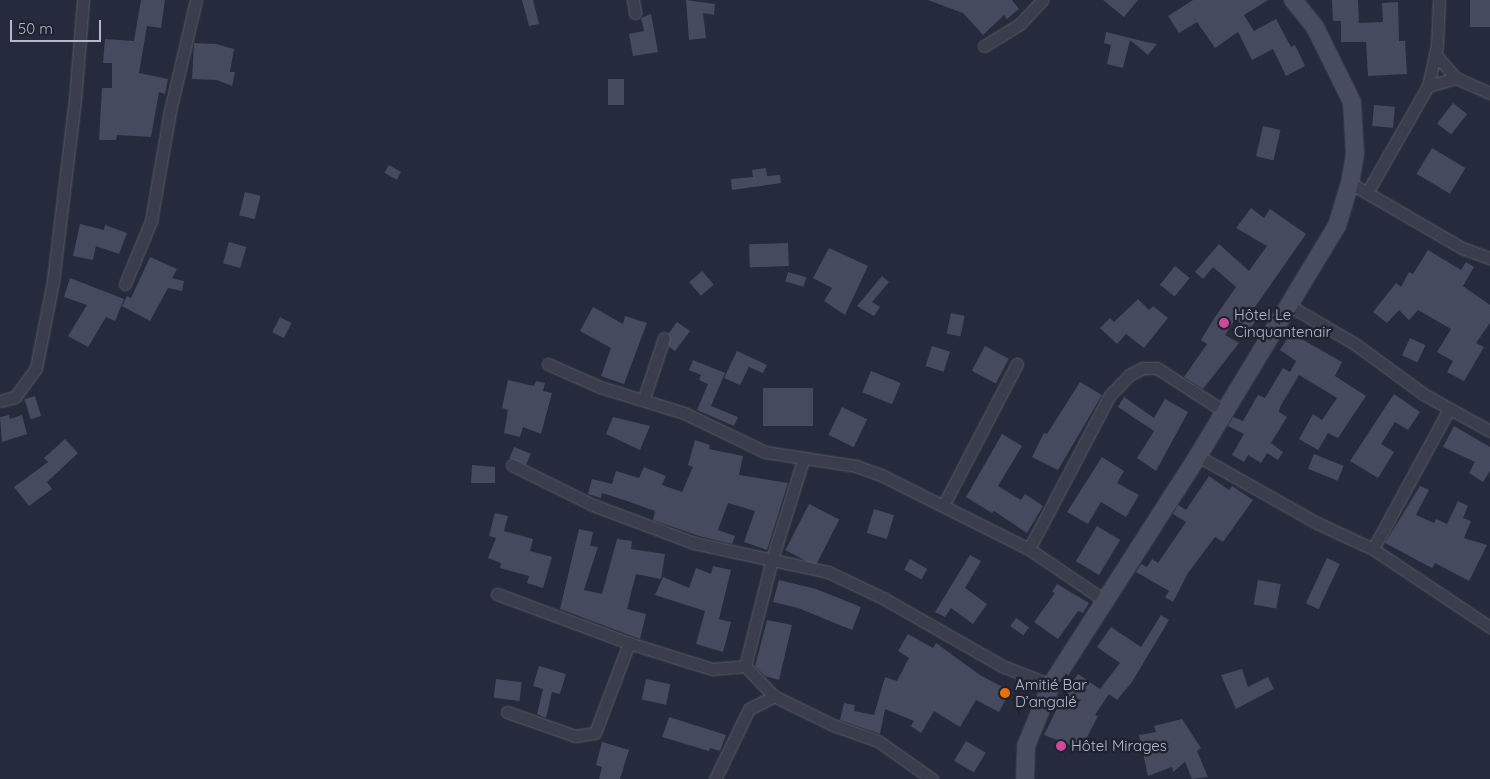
<!DOCTYPE html>
<meta charset="utf-8">
<style>
body{margin:0}
#map{position:relative;width:1490px;height:779px;overflow:hidden;background:#252b3c;font-family:Quicksand,sans-serif}
div>[style]{position:absolute}
[style*='--x']{left:calc(var(--x)*1px);top:calc(var(--y)*1px);width:calc(var(--w)*1px);rotate:calc(var(--a)*1deg)}
.building>*{inset:0;background:#454a5e;transform-origin:0 0}
.roads{filter:drop-shadow(0 0 1px #575b6a) drop-shadow(0 0 1px #575b6a)}
.street>*{height:11px;margin:-5.5px;padding:0 5.5px;transform-origin:5.5px;border-radius:5.5px;background:#393d4c}
.secondary>*{height:16px;margin:-8px;padding:0 8px;transform-origin:8px;border-radius:8px;background:#474c5f}
.dots>*{width:14px;height:14px;translate:-50% -50%;box-sizing:border-box;border:2px solid #1e2231;border-radius:50%}
span{translate:-50% -50%;white-space:nowrap;text-align:center;line-height:1.15;-webkit-text-stroke:5px #1e2231;paint-order:stroke}
.poi-label{font-size:15px;color:#b5b9c7}
.left{translate:0 -50%;text-align:left}
.scale{position:absolute;left:10px;top:20px;width:91px;height:22px;box-sizing:border-box;border:2px solid #b5b9c7;border-top:0;padding-left:6px;font-size:15px;line-height:18px;white-space:nowrap;color:#b5b9c7;-webkit-text-stroke:4px #1e2231;paint-order:stroke}
</style>
<div id="map">
<div class="building">
<div style="clip-path:polygon(141px 0,165px 0,161px 28px,147px 26px,139px 73px,168px 79px,165px 94px,159px 92px,151px 137px,117px 135px,116px 140px,99px 140px,102px 88px,112px 88px,112px 63px,103px 63px,105px 39px,134px 41px)"></div>
<div style="clip-path:polygon(522px 0,533px 0,539px 24px,529px 26px)"></div>
<div style="clip-path:polygon(686px 0,715px 4px,714px 15px,703px 13px,706px 38px,689px 40px)"></div>
<div style="clip-path:polygon(928px 0,1012px 0,1019px 9px,1007px 19px,1004px 15px,983px 35px,963px 13px)"></div>
<div style="clip-path:polygon(1103px 0,1138px 0,1124px 17px)"></div>
<div style="clip-path:polygon(1193px 0,1268px 0,1244px 15px,1254px 31px,1276px 19px,1291px 47px,1295px 45px,1305px 66px,1286px 76px,1273px 49px,1252px 60px,1238px 32px,1215px 48px,1197px 22px,1179px 33px,1168px 16px)"></div>
<div style="clip-path:polygon(1332px 0,1358px 0,1359px 23px,1383px 22px,1382px 3px,1398px 2px,1399px 41px,1405px 41px,1407px 74px,1368px 76px,1366px 42px,1341px 42px,1341px 21px,1333px 21px)"></div>
<div style="left:1470px;top:0;width:20px;height:27px"></div>
<div style="clip-path:polygon(651px 14px,658px 52px,633px 56px,629px 34px,644px 31px,641px 18px)"></div>
<div style="clip-path:polygon(1106px 32px,1146px 42px,1157px 44px,1148px 55px,1130px 40px,1123px 68px,1107px 64px,1111px 45px,1104px 43px)"></div>
<div style="clip-path:polygon(194px 43px,216px 44px,234px 49px,230px 72px,235px 72px,232px 86px,217px 80px,192px 79px)"></div>
<div style="left:608px;top:79px;width:16px;height:26px"></div>
<div style="left:1453px;top:103px;width:18px;height:26px;rotate:38deg"></div>
<div style="left:1374px;top:105px;width:21px;height:21px;rotate:5deg"></div>
<div style="left:1263px;top:126px;width:18px;height:31px;rotate:13deg"></div>
<div style="left:1432px;top:148px;width:39px;height:30px;rotate:31deg"></div>
<div style="left:389px;top:165px;width:14px;height:9px;rotate:30deg"></div>
<div style="clip-path:polygon(766px 168px,767px 176px,780px 175px,781px 183px,732px 190px,731px 179px,753px 177px,752px 170px)"></div>
<div style="left:245px;top:192px;width:16px;height:24px;rotate:14deg"></div>
<div style="clip-path:polygon(1251px 208px,1264px 218px,1270px 209px,1306px 234px,1255px 307px,1262px 312px,1250px 329px,1235px 319px,1225px 335px,1239px 343px,1203px 389px,1184px 377px,1207px 344px,1201px 340px,1213px 320px,1236px 287px,1213px 267px,1203px 279px,1195px 272px,1219px 244px,1249px 271px,1267px 246px,1236px 228px)"></div>
<div style="clip-path:polygon(80px 224px,104px 230px,105px 225px,127px 233px,119px 254px,96px 246px,93px 260px,73px 256px)"></div>
<div style="left:229px;top:242px;width:18px;height:22px;rotate:16deg"></div>
<div style="left:788px;top:243px;width:23px;height:39px;rotate:88deg"></div>
<div style="clip-path:polygon(829px 248px,868px 266px,845px 315px,824px 301px,832px 288px,813px 278px)"></div>
<div style="clip-path:polygon(1428px 250px,1461px 270px,1466px 262px,1474px 267px,1463px 286px,1490px 305px,1490px 323px,1476px 343px,1484px 347px,1464px 381px,1447px 372px,1453px 361px,1437px 352px,1451px 329px,1418px 310px,1409px 320px,1399px 310px,1387px 323px,1373px 312px,1396px 283px,1401px 287px,1409px 272px,1413px 274px)"></div>
<div style="clip-path:polygon(150px 257px,177px 269px,172px 278px,184px 281px,182px 291px,168px 288px,150px 321px,122px 306px,127px 296px,131px 298px)"></div>
<div style="left:1175px;top:266px;width:19px;height:24px;rotate:39deg"></div>
<div style="left:702px;top:271px;width:18px;height:17px;rotate:49deg"></div>
<div style="left:788px;top:272px;width:19px;height:10px;rotate:16deg"></div>
<div style="clip-path:polygon(882px 276px,889px 282px,872px 302px,880px 307px,874px 316px,857px 306px)"></div>
<div style="clip-path:polygon(70px 278px,124px 299px,115px 321px,106px 317px,88px 347px,68px 336px,87px 305px,64px 297px)"></div>
<div style="clip-path:polygon(1138px 299px,1149px 310px,1153px 306px,1168px 318px,1144px 348px,1126px 334px,1117px 344px,1100px 328px,1110px 318px,1114px 322px)"></div>
<div style="clip-path:polygon(593px 307px,623px 324px,625px 316px,647px 323px,624px 384px,601px 376px,611px 348px,580px 331px)"></div>
<div style="left:951px;top:313px;width:14px;height:21px;rotate:12deg"></div>
<div style="left:280px;top:317px;width:13px;height:17px;rotate:27deg"></div>
<div style="clip-path:polygon(677px 322px,690px 331px,675px 351px,669px 347px,669px 333px)"></div>
<div style="clip-path:polygon(1291px 333px,1342px 362px,1335px 376px,1366px 396px,1338px 438px,1328px 433px,1318px 450px,1299px 439px,1313px 414px,1322px 420px,1337px 398px,1299px 375px,1280px 407px,1279px 412px,1287px 417px,1271px 443px,1283px 452px,1278px 460px,1267px 453px,1261px 463px,1248px 455px,1244px 462px,1232px 455px,1244px 434px,1228px 426px,1233px 417px,1243px 421px,1258px 395px,1265px 398px,1283px 368px,1290px 372px,1296px 361px,1280px 350px)"></div>
<div style="left:1410px;top:338px;width:17px;height:19px;rotate:25deg"></div>
<div style="left:932px;top:346px;width:19px;height:21px;rotate:18deg"></div>
<div style="left:985px;top:346px;width:27px;height:28px;rotate:28deg"></div>
<div style="clip-path:polygon(737px 351px,767px 365px,763px 373px,749px 367px,740px 385px,724px 378px)"></div>
<div style="clip-path:polygon(693px 360px,725px 373px,711px 406px,738px 417px,734px 426px,697px 410px,708px 384px,699px 380px,701px 375px,689px 370px)"></div>
<div style="left:871px;top:371px;width:32px;height:23px;rotate:22deg"></div>
<div style="clip-path:polygon(508px 380px,534px 386px,536px 381px,545px 383px,543px 391px,552px 393px,541px 434px,523px 427px,520px 437px,504px 433px,508px 410px,502px 408px)"></div>
<div style="clip-path:polygon(1080px 382px,1102px 395px,1058px 470px,1032px 457px,1044px 433px,1047px 434px)"></div>
<div style="left:763px;top:388px;width:50px;height:38px"></div>
<div style="clip-path:polygon(1394px 394px,1420px 412px,1408px 430px,1395px 422px,1381px 444px,1394px 452px,1378px 478px,1350px 461px)"></div>
<div style="left:35px;top:396px;width:21px;height:11px;rotate:73deg"></div>
<div style="clip-path:polygon(1124px 397px,1154px 418px,1165px 399px,1188px 412px,1156px 471px,1137px 458px,1154px 431px,1118px 407px)"></div>
<div style="left:842px;top:407px;width:28px;height:31px;rotate:26deg"></div>
<div style="clip-path:polygon(9px 415px,10px 419px,22px 415px,27px 434px,2px 442px,0 417px)"></div>
<div style="clip-path:polygon(613px 417px,650px 426px,640px 450px,606px 434px)"></div>
<div style="clip-path:polygon(1454px 426px,1490px 447px,1490px 471px,1483px 482px,1469px 473px,1475px 462px,1443px 447px)"></div>
<div style="clip-path:polygon(1002px 434px,1022px 446px,998px 486px,1021px 500px,1025px 494px,1043px 506px,1027px 533px,994px 511px,992px 513px,966px 497px)"></div>
<div style="clip-path:polygon(65px 439px,78px 453px,47px 482px,52px 489px,29px 506px,14px 487px,48px 462px,44px 458px)"></div>
<div style="clip-path:polygon(695px 440px,710px 445px,709px 449px,743px 456px,739px 475px,788px 483px,767px 550px,744px 542px,755px 511px,728px 503px,718px 530px,735px 536px,732px 544px,699px 536px,653px 520px,655px 511px,624px 500px,602px 493px,601px 498px,588px 494px,592px 479px,612px 484px,616px 471px,639px 478px,644px 467px,666px 476px,662px 485px,682px 492px,693px 467px,688px 465px)"></div>
<div style="left:514px;top:447px;width:18px;height:12px;rotate:22deg"></div>
<div style="left:1314px;top:454px;width:32px;height:16px;rotate:22deg"></div>
<div style="clip-path:polygon(1102px 457px,1124px 471px,1117px 483px,1139px 495px,1126px 517px,1101px 502px,1088px 524px,1067px 512px)"></div>
<div style="clip-path:polygon(472px 465px,495px 467px,495px 483px,471px 483px)"></div>
<div style="clip-path:polygon(1209px 476px,1229px 490px,1232px 486px,1253px 500px,1223px 542px,1215px 537px,1188px 573px,1173px 602px,1165px 597px,1169px 591px,1136px 572px,1141px 564px,1147px 567px,1152px 559px,1158px 563px,1186px 522px,1173px 514px,1178px 505px,1186px 510px)"></div>
<div style="clip-path:polygon(1420px 486px,1429px 490px,1416px 515px,1434px 523px,1436px 519px,1447px 524px,1458px 501px,1468px 506px,1463px 518px,1471px 521px,1464px 538px,1487px 545px,1469px 581px,1435px 563px,1432px 568px,1385px 543px)"></div>
<div style="left:809px;top:504px;width:34px;height:52px;rotate:27deg"></div>
<div style="left:874px;top:509px;width:21px;height:25px;rotate:17deg"></div>
<div style="clip-path:polygon(495px 513px,508px 516px,504px 531px,533px 539px,530px 551px,552px 557px,543px 588px,527px 583px,529px 576px,500px 568px,501px 563px,488px 558px,496px 538px,489px 536px)"></div>
<div style="left:1097px;top:526px;width:27px;height:41px;rotate:31deg"></div>
<div style="clip-path:polygon(579px 529px,593px 532px,590px 546px,598px 547px,584px 590px,602px 594px,617px 539px,632px 541px,631px 549px,665px 554px,661px 579px,636px 574px,627px 609px,646px 614px,640px 639px,560px 609px)"></div>
<div style="clip-path:polygon(970px 555px,981px 561px,965px 588px,987px 604px,973px 624px,951px 608px,945px 617px,935px 612px)"></div>
<div style="left:1327px;top:558px;width:14px;height:50px;rotate:25deg"></div>
<div style="left:910px;top:559px;width:20px;height:12px;rotate:30deg"></div>
<div style="clip-path:polygon(713px 566px,731px 570px,719px 619px,731px 622px,723px 652px,696px 644px,705px 611px,655px 595px,663px 577px,689px 588px,696px 568px,711px 574px)"></div>
<div style="clip-path:polygon(779px 580px,816px 589px,861px 607px,852px 630px,798px 608px,773px 602px)"></div>
<div style="left:1258px;top:580px;width:23px;height:25px;rotate:10deg"></div>
<div style="clip-path:polygon(1057px 584px,1089px 603px,1083px 613px,1078px 611px,1058px 639px,1034px 622px,1055px 593px,1052px 592px)"></div>
<div style="clip-path:polygon(1161px 615px,1169px 620px,1132px 682px,1117px 700px,1109px 694px,1095px 715px,1098px 716px,1081px 749px,1044px 735px,1062px 698px,1078px 674px,1100px 689px,1120px 663px,1097px 647px,1111px 627px,1141px 647px)"></div>
<div style="left:1016px;top:618px;width:16px;height:10px;rotate:35deg"></div>
<div style="clip-path:polygon(767px 620px,792px 625px,779px 680px,765px 676px,755px 666px)"></div>
<div style="clip-path:polygon(908px 634px,933px 648px,936px 643px,980px 675px,1010px 691px,999px 712px,976px 700px,960px 727px,934px 711px,921px 733px,911px 726px,914px 721px,885px 709px,880px 734px,840px 720px,844px 703px,855px 705px,854px 711px,874px 715px,885px 677px,897px 681px,909px 658px,898px 651px)"></div>
<div style="clip-path:polygon(539px 666px,566px 674px,560px 694px,552px 692px,546px 718px,537px 714px,543px 689px,533px 686px)"></div>
<div style="clip-path:polygon(1242px 669px,1248px 687px,1268px 677px,1274px 689px,1236px 709px,1221px 675px)"></div>
<div style="left:496px;top:679px;width:26px;height:19px;rotate:7deg"></div>
<div style="left:646px;top:679px;width:25px;height:21px;rotate:12deg"></div>
<div style="clip-path:polygon(669px 717px,726px 735px,720px 751px,710px 748px,709px 751px,662px 737px)"></div>
<div style="clip-path:polygon(1182px 719px,1201px 748px,1197px 751px,1208px 777px,1192px 779px,1185px 762px,1173px 772px,1172px 767px,1148px 776px,1139px 735px,1156px 732px,1154px 726px)"></div>
<div style="left:966px;top:741px;width:23px;height:23px;rotate:31deg"></div>
<div style="clip-path:polygon(602px 742px,629px 750px,620px 779px,599px 779px,602px 767px,596px 765px)"></div>
</div>
<div class="roads">
<div class="street">
<div style="--x:633;--y:0;--w:13;--a:81"></div>
<div style="--x:984;--y:46;--w:42;--a:-31.4"></div>
<div style="--x:1020;--y:24;--w:33;--a:-47"></div>
<div style="--x:1435;--y:54;--w:32;--a:49"></div>
<div style="--x:1428;--y:86;--w:29;--a:-16"></div>
<div style="--x:1456;--y:78;--w:37;--a:24"></div>
<div style="--x:1350;--y:183;--w:129;--a:30.1"></div>
<div style="--x:1462;--y:248;--w:30;--a:20"></div>
<div style="--x:1368;--y:191;--w:121;--a:-60.3"></div>
<div style="--x:1428;--y:86;--w:41;--a:-77.3"></div>
<div style="--x:1437;--y:46;--w:46;--a:-87.5"></div>
<div style="--x:125;--y:284;--w:68;--a:-67.6"></div>
<div style="--x:151;--y:221;--w:112;--a:-80.2"></div>
<div style="--x:170;--y:111;--w:114;--a:-76.8"></div>
<div style="--x:1290;--y:306;--w:75;--a:30.3"></div>
<div style="--x:1355;--y:344;--w:87;--a:36.1"></div>
<div style="--x:1425;--y:395;--w:74;--a:29"></div>
<div style="--x:548;--y:364;--w:57;--a:23.9"></div>
<div style="--x:600;--y:387;--w:88;--a:17.2"></div>
<div style="--x:684;--y:413;--w:90;--a:25.7"></div>
<div style="--x:765;--y:452;--w:92;--a:8.7"></div>
<div style="--x:856;--y:466;--w:29;--a:20"></div>
<div style="--x:883;--y:476;--w:163;--a:26.6"></div>
<div style="--x:1029;--y:549;--w:94;--a:34.2"></div>
<div style="--x:644;--y:398;--w:63;--a:-71.6"></div>
<div style="--x:0;--y:401;--w:16;--a:-15"></div>
<div style="--x:15;--y:397;--w:36;--a:-54"></div>
<div style="--x:36;--y:368;--w:89;--a:-78.9"></div>
<div style="--x:53;--y:281;--w:182;--a:-83.1"></div>
<div style="--x:75;--y:100;--w:100;--a:-85.4"></div>
<div style="--x:1198;--y:456;--w:134;--a:29.4"></div>
<div style="--x:1315;--y:522;--w:64;--a:25"></div>
<div style="--x:1373;--y:549;--w:141;--a:33.7"></div>
<div style="--x:512;--y:465;--w:90;--a:26.3"></div>
<div style="--x:593;--y:505;--w:108;--a:20.6"></div>
<div style="--x:694;--y:543;--w:137;--a:12.2"></div>
<div style="--x:828;--y:572;--w:61;--a:25.3"></div>
<div style="--x:883;--y:598;--w:137;--a:29.7"></div>
<div style="--x:1002;--y:666;--w:53;--a:21.2"></div>
<div style="--x:944;--y:504;--w:158;--a:-62.5"></div>
<div style="--x:1029;--y:549;--w:174;--a:-62.3"></div>
<div style="--x:1110;--y:395;--w:28;--a:-46"></div>
<div style="--x:1129;--y:375;--w:16;--a:-27"></div>
<div style="--x:1143;--y:368;--w:14;--a:0"></div>
<div style="--x:1157;--y:368;--w:81;--a:32.9"></div>
<div style="--x:1373;--y:549;--w:159;--a:-61.5"></div>
<div style="--x:497;--y:594;--w:141;--a:20.4"></div>
<div style="--x:629;--y:643;--w:87;--a:17.4"></div>
<div style="--x:712;--y:669;--w:33;--a:-5"></div>
<div style="--x:745;--y:666;--w:42;--a:46"></div>
<div style="--x:774;--y:696;--w:66;--a:26.2"></div>
<div style="--x:833;--y:725;--w:48;--a:19.6"></div>
<div style="--x:878;--y:741;--w:66;--a:35.1"></div>
<div style="--x:745;--y:666;--w:110;--a:-75.8"></div>
<div style="--x:772;--y:559;--w:104;--a:-72.6"></div>
<div style="--x:507;--y:712;--w:72;--a:19.4"></div>
<div style="--x:575;--y:736;--w:20;--a:-9"></div>
<div style="--x:595;--y:733;--w:96;--a:-69.3"></div>
<div style="--x:715;--y:779;--w:78;--a:-64.1"></div>
<div style="--x:749;--y:709;--w:28;--a:-27"></div>
</div>
<div class="secondary">
<div style="--x:1025;--y:779;--w:33;--a:-88"></div>
<div style="--x:1026;--y:746;--w:66;--a:-67.7"></div>
<div style="--x:1051;--y:685;--w:272;--a:-57.3"></div>
<div style="--x:1198;--y:456;--w:269;--a:-58.9"></div>
<div style="--x:1337;--y:226;--w:45;--a:-73.2"></div>
<div style="--x:1350;--y:183;--w:29;--a:-80"></div>
<div style="--x:1355;--y:154;--w:52;--a:-93.3"></div>
<div style="--x:1352;--y:102;--w:84;--a:-116.3"></div>
<div style="--x:1315;--y:27;--w:35;--a:-129"></div>
</div>
</div>
<div class="dots">
<div style="left:1224px;top:323px;background:#d1479c"></div>
<div style="left:1005px;top:693px;background:#e8710a"></div>
<div style="left:1061px;top:746px;background:#d1479c"></div>
</div>
<div class="poi-label">
<span class="left" style="left:1234px;top:323px">Hôtel Le<br>Cinquantenair</span>
<span class="left" style="left:1015px;top:693px">Amitié Bar<br>D’angalé</span>
<span class="left" style="left:1071px;top:746px">Hôtel Mirages</span>
</div>
<div class="scale">50 m</div>
</div>
